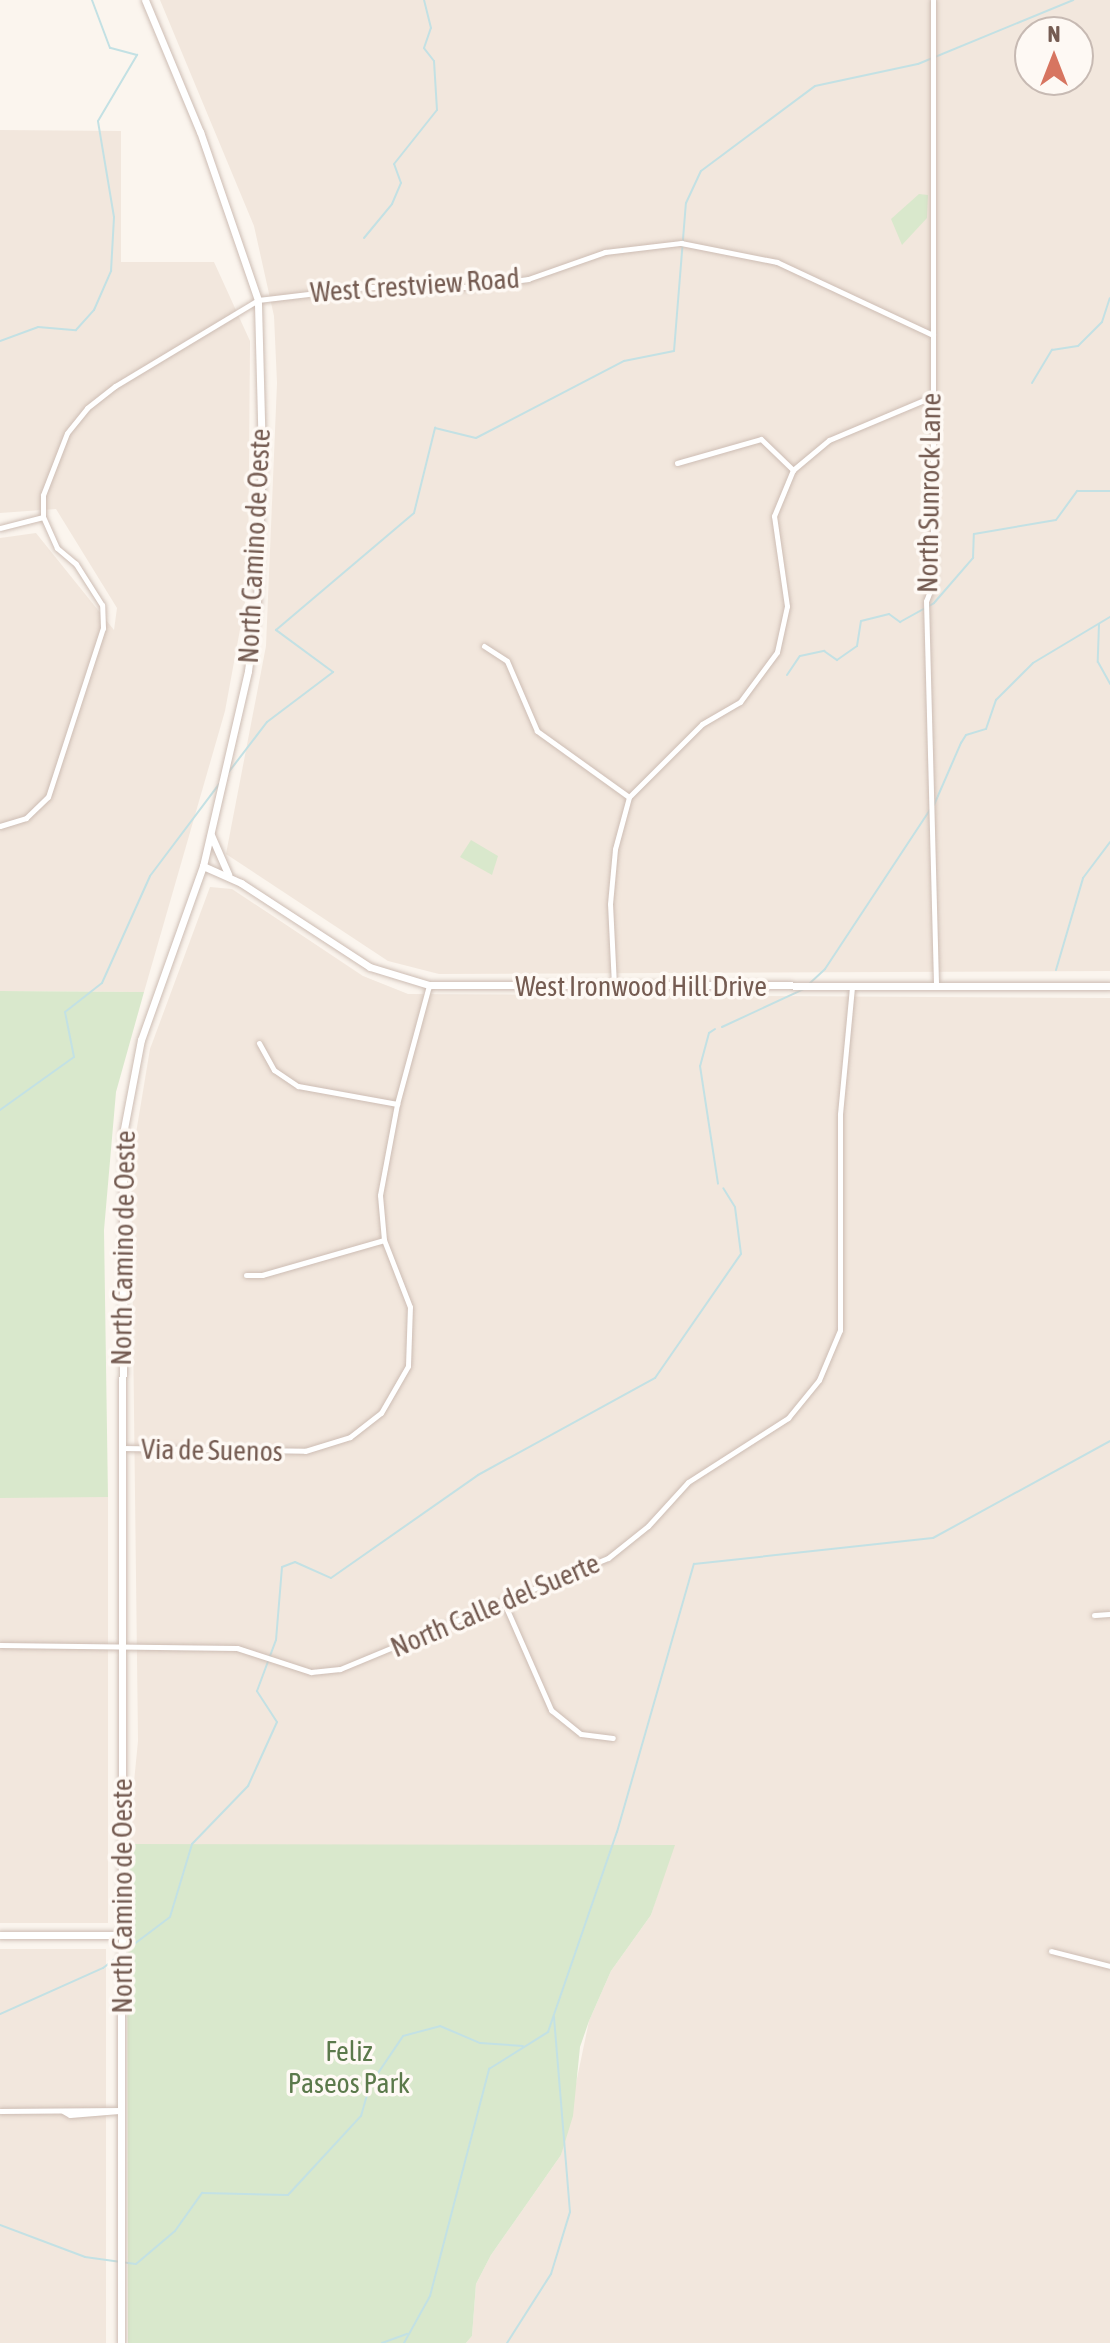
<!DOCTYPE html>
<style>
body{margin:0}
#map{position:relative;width:1110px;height:2343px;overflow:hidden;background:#fbf5ee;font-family:"Asap Condensed",sans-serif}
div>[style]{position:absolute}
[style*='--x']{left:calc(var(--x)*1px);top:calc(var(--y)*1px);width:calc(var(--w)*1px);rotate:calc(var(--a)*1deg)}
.residential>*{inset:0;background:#f2e7dd;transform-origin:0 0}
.green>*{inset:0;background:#d9e8cc}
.stream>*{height:2px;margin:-1px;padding:0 1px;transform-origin:1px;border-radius:1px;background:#c3e1e4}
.roads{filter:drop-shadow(0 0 2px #cdbdb4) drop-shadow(0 0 2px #cdbdb4)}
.minor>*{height:5px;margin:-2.5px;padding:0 2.5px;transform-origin:2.5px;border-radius:2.5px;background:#fff}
.tertiary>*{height:7px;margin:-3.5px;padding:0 3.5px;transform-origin:3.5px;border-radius:3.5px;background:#fff}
span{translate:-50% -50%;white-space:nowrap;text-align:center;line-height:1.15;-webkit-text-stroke:7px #fef9f4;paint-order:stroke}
.street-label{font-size:28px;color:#755c52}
.park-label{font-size:28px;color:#5b794b}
.north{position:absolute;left:1014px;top:16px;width:80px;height:80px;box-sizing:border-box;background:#fef9f4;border:2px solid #c7bab3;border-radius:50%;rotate:0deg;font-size:22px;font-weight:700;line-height:32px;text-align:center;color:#755c52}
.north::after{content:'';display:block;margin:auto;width:28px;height:36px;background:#d77560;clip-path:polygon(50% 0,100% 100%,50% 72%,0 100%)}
</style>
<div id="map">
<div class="residential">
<div style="clip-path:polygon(evenodd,160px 0,1110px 0,1110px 971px,439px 974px,388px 961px,226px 854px,266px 646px,277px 383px,274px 316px,254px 226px,160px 0,1030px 32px,1078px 32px,1078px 80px,1030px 80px,1030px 32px)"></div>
<div style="clip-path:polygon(0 130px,121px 131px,121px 262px,214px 262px,250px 341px,248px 586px,225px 711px,144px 992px,0 991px,0 538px,36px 533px,114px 630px,117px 608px,56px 509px,0 513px)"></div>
<div style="clip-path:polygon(210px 887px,232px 889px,363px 976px,408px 994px,1110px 998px,1110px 2343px,466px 2343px,472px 2336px,476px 2284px,491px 2255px,561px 2155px,589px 2021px,611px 1971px,651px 1915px,665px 1871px,128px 1844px,138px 1741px,131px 1163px,150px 1049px)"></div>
<div style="left:108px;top:1497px;width:426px;height:108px;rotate:90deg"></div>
<div style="left:0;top:1949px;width:106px;height:394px"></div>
</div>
<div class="green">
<div style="clip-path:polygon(919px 194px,928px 195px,927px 218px,902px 245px,891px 219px)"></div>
<div style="clip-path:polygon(471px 840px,498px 856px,492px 875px,460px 857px)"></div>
<div style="clip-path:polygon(0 991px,144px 992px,116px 1092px,104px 1230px,108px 1497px,0 1498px)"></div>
<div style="clip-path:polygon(127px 1844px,675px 1845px,651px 1915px,611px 1971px,589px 2021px,580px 2047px,573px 2116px,561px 2155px,491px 2255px,476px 2284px,472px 2336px,466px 2343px,128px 2343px)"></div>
</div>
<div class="stream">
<div style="--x:364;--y:238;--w:44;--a:-50.5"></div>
<div style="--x:392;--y:204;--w:23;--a:-67"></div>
<div style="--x:401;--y:183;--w:20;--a:-110"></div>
<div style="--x:394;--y:164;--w:69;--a:-51.5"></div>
<div style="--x:437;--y:110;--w:49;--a:-93.5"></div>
<div style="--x:434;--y:61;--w:16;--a:-128"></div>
<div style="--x:424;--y:48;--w:21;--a:-71"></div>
<div style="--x:431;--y:28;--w:29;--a:-104"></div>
<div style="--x:0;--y:341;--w:40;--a:-20.2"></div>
<div style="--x:38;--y:327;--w:38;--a:5"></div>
<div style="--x:76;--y:330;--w:27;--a:-48"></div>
<div style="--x:94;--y:310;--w:43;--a:-66.4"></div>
<div style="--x:111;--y:271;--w:54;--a:-86.8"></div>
<div style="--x:114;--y:217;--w:97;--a:-99.5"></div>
<div style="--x:98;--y:121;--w:77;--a:-59.4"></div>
<div style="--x:137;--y:55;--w:28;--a:-165"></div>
<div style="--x:110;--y:48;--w:51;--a:-110.6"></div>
<div style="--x:1032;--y:383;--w:39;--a:-59"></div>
<div style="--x:1052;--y:350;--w:26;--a:-9"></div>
<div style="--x:1078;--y:346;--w:34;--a:-45"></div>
<div style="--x:1102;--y:322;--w:25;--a:-72"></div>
<div style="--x:1099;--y:624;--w:38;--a:92"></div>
<div style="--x:1098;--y:662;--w:25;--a:61"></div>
<div style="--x:787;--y:675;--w:23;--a:-56"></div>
<div style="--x:800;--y:656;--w:25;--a:-12"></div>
<div style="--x:824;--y:651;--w:16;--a:35"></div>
<div style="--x:837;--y:660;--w:24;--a:-35"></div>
<div style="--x:857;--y:646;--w:25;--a:-81"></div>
<div style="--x:861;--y:621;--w:29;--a:-14"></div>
<div style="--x:889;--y:614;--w:14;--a:36"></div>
<div style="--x:900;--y:622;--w:39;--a:-29"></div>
<div style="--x:934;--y:603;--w:60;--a:-49.1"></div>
<div style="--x:973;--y:558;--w:24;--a:-88"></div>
<div style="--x:974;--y:534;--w:83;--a:-9.7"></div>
<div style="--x:1056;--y:520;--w:36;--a:-54"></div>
<div style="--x:1077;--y:491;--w:33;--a:0"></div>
<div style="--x:228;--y:773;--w:64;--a:-52.6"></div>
<div style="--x:267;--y:722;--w:83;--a:-37.1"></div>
<div style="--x:333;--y:672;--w:71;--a:-143.6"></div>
<div style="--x:276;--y:630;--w:181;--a:-40.3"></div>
<div style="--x:414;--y:513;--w:88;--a:-76.1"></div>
<div style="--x:435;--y:428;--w:42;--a:13.7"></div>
<div style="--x:476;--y:438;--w:167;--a:-27.5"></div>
<div style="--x:624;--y:361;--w:51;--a:-11.3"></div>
<div style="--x:674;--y:351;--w:148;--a:-85.4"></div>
<div style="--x:686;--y:203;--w:35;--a:-65"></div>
<div style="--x:701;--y:171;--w:142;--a:-36.7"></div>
<div style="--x:815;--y:86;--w:105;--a:-12.1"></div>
<div style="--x:918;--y:64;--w:168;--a:-22.4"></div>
<div style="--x:934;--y:805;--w:68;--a:-66.5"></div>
<div style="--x:961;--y:743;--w:9;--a:-58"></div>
<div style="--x:966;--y:735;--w:21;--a:-17"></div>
<div style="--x:986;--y:729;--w:31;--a:-71"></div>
<div style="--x:996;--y:700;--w:52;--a:-45"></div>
<div style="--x:1033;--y:663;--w:90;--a:-30.9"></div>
<div style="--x:1056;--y:970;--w:96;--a:-73.6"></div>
<div style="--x:1083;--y:878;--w:45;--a:-53.1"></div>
<div style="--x:809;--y:984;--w:22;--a:-43"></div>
<div style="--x:825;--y:969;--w:191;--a:-56.6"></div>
<div style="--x:722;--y:1027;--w:90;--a:-24.9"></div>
<div style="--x:715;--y:1029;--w:7;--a:146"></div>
<div style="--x:709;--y:1033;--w:34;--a:105"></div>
<div style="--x:700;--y:1066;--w:119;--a:81.3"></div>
<div style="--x:0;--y:1110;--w:91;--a:-35.6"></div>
<div style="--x:74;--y:1057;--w:46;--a:-101.3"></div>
<div style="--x:65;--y:1012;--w:47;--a:-38.1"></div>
<div style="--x:102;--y:983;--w:117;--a:-65.8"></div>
<div style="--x:150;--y:876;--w:115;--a:-53.1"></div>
<div style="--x:125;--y:1951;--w:56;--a:-37.1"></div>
<div style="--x:170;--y:1917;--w:76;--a:-73.2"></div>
<div style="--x:192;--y:1844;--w:81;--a:-46"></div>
<div style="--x:248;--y:1786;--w:70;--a:-65.6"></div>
<div style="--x:277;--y:1722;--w:37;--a:-123"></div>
<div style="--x:257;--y:1691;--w:54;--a:-69.6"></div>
<div style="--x:276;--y:1640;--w:73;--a:-85.3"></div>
<div style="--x:282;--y:1567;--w:14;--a:-21"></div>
<div style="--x:295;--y:1562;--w:39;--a:24"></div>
<div style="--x:331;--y:1578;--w:179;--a:-35"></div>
<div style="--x:478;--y:1475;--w:202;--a:-28.7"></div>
<div style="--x:655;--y:1378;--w:151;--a:-55.3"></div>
<div style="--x:741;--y:1254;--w:47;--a:-97.3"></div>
<div style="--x:735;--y:1207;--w:22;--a:-122"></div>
<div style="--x:0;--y:2014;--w:113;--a:-24.1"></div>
<div style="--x:103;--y:1968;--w:21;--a:-37"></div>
<div style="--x:0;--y:2225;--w:91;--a:20.6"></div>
<div style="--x:85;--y:2257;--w:51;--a:7.8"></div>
<div style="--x:136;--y:2264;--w:51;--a:-40.2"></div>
<div style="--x:175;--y:2231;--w:47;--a:-54.6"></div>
<div style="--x:202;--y:2193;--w:86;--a:1.3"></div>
<div style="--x:288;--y:2195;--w:108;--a:-47.3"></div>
<div style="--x:361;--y:2116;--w:32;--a:-74"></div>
<div style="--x:370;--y:2085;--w:59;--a:-56"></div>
<div style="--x:403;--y:2036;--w:38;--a:-15"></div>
<div style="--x:440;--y:2026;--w:43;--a:23"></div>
<div style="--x:480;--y:2043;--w:43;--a:4"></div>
<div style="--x:382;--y:2343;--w:27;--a:-20"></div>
<div style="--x:404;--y:2343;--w:54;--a:-61"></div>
<div style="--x:430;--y:2296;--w:235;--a:-75.4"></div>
<div style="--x:489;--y:2069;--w:70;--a:-32.1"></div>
<div style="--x:548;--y:2032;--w:212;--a:-71"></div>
<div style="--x:617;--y:1832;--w:279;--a:-74"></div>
<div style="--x:694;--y:1564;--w:240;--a:-6.2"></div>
<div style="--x:933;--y:1538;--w:202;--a:-28.7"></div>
<div style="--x:507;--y:2343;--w:82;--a:-57.5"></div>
<div style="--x:551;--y:2274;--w:65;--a:-73"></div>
<div style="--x:570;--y:2212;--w:196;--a:-94.7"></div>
</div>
<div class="roads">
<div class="minor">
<div style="--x:933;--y:0;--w:583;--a:90"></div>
<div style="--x:933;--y:583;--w:19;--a:111"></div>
<div style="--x:926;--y:601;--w:384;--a:88.5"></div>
<div style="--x:677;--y:463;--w:87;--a:-15.9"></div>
<div style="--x:761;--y:439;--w:45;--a:44.1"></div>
<div style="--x:793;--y:470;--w:47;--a:-39.8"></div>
<div style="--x:829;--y:440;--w:108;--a:-22.8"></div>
<div style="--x:0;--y:528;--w:44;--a:-14.3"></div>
<div style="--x:484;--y:646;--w:27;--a:33"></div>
<div style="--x:507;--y:661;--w:76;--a:66.8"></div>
<div style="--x:537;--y:731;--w:113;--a:35.7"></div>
<div style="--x:0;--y:826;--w:27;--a:-17"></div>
<div style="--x:26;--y:818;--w:30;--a:-44"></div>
<div style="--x:48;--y:797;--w:178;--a:-72"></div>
<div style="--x:103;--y:628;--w:23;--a:-92"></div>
<div style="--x:102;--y:605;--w:49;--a:-122.4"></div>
<div style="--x:76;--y:564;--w:25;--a:-140"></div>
<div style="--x:57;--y:548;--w:34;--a:-114"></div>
<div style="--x:43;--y:517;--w:22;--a:-90"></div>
<div style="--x:43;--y:495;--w:66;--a:-68.8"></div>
<div style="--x:67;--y:433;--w:32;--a:-51"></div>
<div style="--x:87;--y:408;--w:36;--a:-38"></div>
<div style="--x:115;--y:386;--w:167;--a:-31"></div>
<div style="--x:258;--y:300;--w:110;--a:-6.8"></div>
<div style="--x:367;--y:287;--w:101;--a:0"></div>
<div style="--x:468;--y:287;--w:61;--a:-7.6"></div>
<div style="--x:528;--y:279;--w:82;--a:-19.3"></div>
<div style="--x:605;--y:252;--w:77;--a:-6.8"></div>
<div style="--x:681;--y:243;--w:98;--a:11.2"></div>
<div style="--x:777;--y:262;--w:172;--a:25.1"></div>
<div style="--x:614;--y:985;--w:81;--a:-92.8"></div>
<div style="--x:610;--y:904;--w:55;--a:-84.8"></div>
<div style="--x:615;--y:849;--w:54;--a:-74.9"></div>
<div style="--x:629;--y:797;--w:103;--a:-45"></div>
<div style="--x:702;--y:724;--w:44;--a:-30.1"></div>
<div style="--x:740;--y:702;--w:62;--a:-53.5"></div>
<div style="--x:777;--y:652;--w:47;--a:-77.7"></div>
<div style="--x:787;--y:606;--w:91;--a:-98.2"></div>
<div style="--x:774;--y:516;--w:50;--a:-67.6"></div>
<div style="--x:259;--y:1043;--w:31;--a:61"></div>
<div style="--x:274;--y:1070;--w:29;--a:34"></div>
<div style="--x:298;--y:1086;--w:101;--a:10.3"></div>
<div style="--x:246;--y:1275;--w:16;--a:0"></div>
<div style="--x:262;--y:1275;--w:127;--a:-16"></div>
<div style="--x:122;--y:1448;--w:183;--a:0.9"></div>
<div style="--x:305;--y:1451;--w:47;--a:-17.3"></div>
<div style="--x:350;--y:1437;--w:39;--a:-38"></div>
<div style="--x:381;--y:1413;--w:54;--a:-60.1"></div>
<div style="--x:408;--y:1366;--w:59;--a:-88.1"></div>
<div style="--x:410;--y:1307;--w:72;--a:-111.2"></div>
<div style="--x:384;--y:1240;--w:45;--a:-95.1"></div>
<div style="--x:380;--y:1195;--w:93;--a:-79.4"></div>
<div style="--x:397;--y:1104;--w:123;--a:-74.9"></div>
<div style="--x:505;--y:1605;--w:115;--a:66.3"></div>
<div style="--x:551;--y:1710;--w:38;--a:39"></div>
<div style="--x:581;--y:1734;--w:32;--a:7"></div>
<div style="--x:1094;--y:1615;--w:16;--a:-4"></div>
<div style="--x:0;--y:1645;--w:237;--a:0.7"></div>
<div style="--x:237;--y:1648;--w:78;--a:18"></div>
<div style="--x:311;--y:1672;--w:29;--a:-6"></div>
<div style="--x:340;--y:1669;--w:290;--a:-22.5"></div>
<div style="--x:608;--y:1558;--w:51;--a:-38.7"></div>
<div style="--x:648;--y:1526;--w:59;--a:-47.7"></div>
<div style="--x:688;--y:1482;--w:119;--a:-32.6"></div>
<div style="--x:788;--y:1418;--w:49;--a:-50.8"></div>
<div style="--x:819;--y:1380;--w:54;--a:-67.2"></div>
<div style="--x:840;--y:1330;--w:216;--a:-90"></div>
<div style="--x:840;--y:1114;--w:129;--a:-84.6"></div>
<div style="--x:1051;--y:1951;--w:61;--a:14.3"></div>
<div style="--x:0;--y:2111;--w:122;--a:-0.5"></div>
<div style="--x:63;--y:2111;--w:8;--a:30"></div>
<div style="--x:70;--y:2115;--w:49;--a:-4.7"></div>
</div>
<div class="tertiary">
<div style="--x:211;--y:835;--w:43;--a:66.4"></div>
<div style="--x:203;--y:866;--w:42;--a:24.1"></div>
<div style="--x:241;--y:883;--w:154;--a:33.1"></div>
<div style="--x:370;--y:967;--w:62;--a:17"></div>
<div style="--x:429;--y:985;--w:681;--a:0.08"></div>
<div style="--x:0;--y:1935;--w:123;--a:0"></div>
<div style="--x:121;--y:2343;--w:1209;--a:-89.91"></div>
<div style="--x:123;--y:1134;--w:96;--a:-79.2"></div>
<div style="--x:141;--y:1040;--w:185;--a:-70.4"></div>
<div style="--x:203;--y:866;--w:200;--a:-77"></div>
<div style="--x:248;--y:671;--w:71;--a:-82.7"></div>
<div style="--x:257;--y:601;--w:144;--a:-88"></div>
<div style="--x:262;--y:457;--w:157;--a:-91.5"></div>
<div style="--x:258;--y:300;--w:178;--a:-109"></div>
<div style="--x:200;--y:132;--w:143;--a:-112.6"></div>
</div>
</div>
<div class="street-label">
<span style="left:415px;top:285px;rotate:-4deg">West Crestview Road</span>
<span style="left:929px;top:493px;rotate:-89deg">North Sunrock Lane</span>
<span style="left:254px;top:546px;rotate:-87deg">North Camino de Oeste</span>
<span style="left:641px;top:986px">West Ironwood Hill Drive</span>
<span style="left:123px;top:1248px;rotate:-89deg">North Camino de Oeste</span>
<span style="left:212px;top:1450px;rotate:1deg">Via de Suenos</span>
<span style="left:495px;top:1605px;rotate:-23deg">North Calle del Suerte</span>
<span style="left:122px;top:1896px;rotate:-90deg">North Camino de Oeste</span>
</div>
<div class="park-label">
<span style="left:349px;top:2067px">Feliz<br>Paseos Park</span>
</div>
<div class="north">N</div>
</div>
